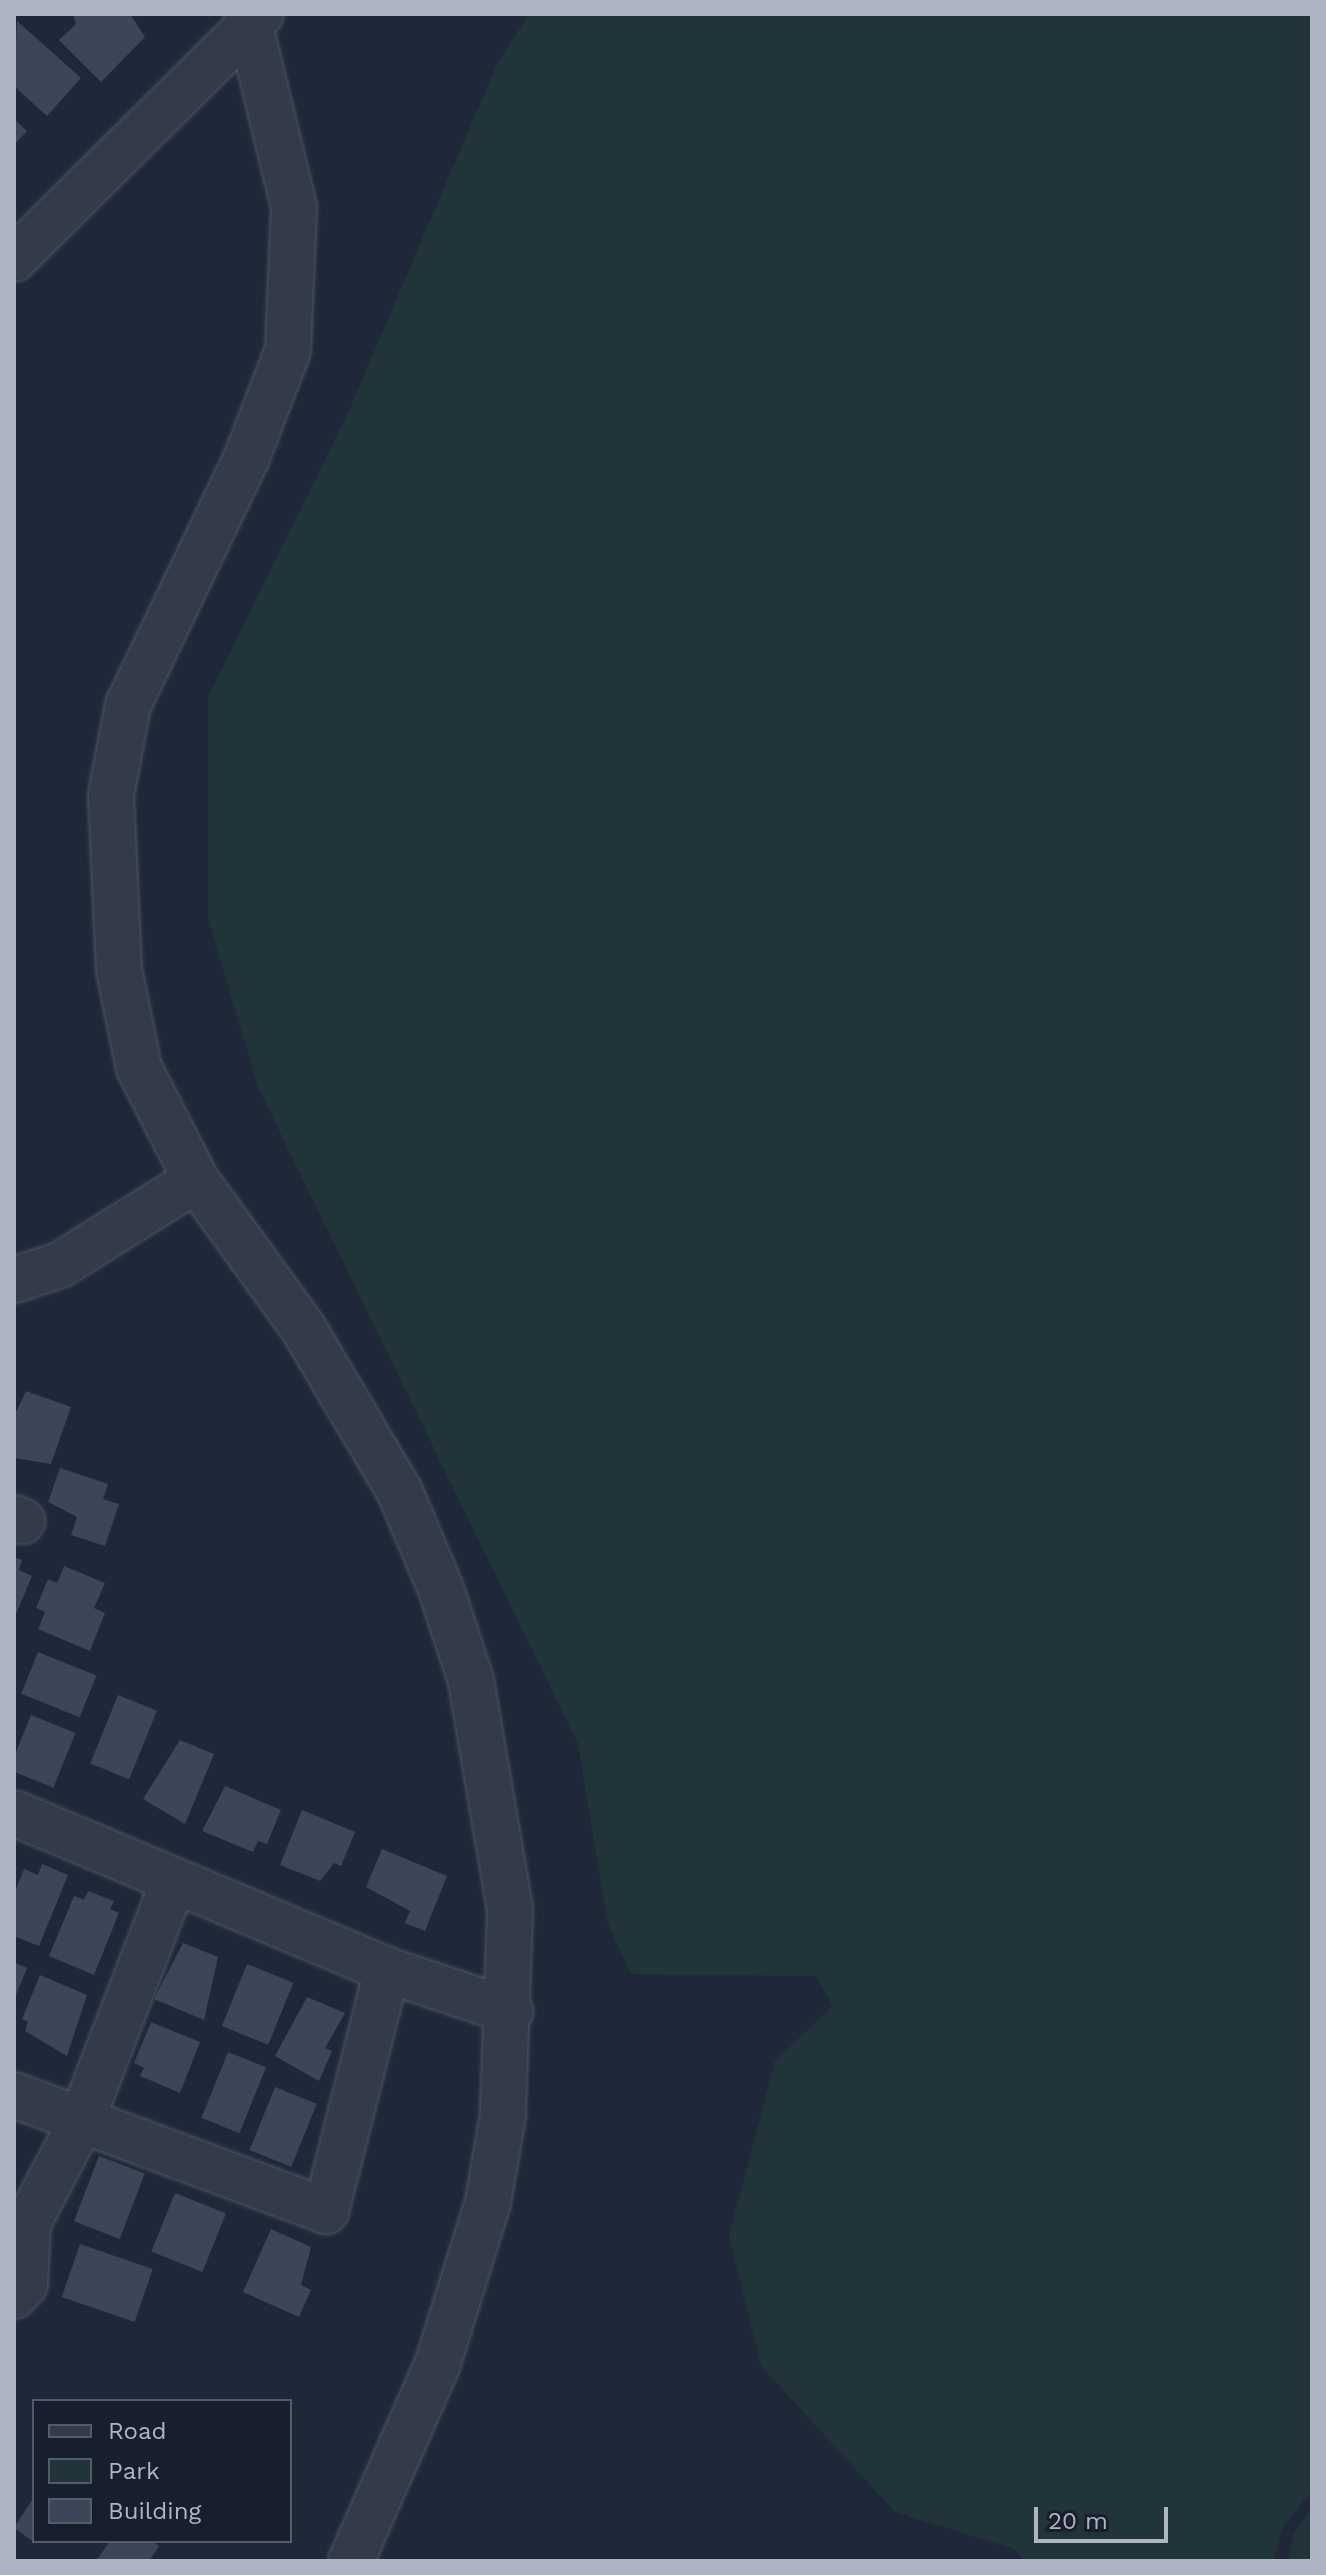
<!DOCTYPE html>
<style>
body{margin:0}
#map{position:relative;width:1326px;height:2575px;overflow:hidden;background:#1f2838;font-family:"Work Sans",sans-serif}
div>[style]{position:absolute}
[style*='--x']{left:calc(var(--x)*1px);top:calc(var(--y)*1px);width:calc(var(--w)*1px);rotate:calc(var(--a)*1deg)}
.green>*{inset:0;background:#213439}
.building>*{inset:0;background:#3b4658;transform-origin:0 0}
.roads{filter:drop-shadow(0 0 2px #4d5563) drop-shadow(0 0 2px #4d5563)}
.minor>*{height:44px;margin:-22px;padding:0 22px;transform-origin:22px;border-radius:22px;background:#333a48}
span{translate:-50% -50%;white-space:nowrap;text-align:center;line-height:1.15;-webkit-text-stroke:7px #181f2c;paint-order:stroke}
.frame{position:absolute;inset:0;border:16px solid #adb5c5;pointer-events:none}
.legend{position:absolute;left:32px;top:2399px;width:260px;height:144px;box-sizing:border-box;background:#181f2c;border:2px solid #545b69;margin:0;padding:10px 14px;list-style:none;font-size:24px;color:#adb5c5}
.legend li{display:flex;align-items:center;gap:16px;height:40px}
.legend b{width:40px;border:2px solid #545b69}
.scale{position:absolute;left:1034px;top:2507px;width:134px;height:36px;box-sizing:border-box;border:4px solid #adb5c5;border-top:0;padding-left:10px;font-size:24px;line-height:28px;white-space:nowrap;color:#adb5c5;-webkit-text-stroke:6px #181f2c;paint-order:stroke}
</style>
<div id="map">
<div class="green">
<div style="clip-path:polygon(529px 14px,1312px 14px,1312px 2490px,1281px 2530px,1274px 2561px,1024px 2561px,1015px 2549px,895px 2512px,761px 2366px,729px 2236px,775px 2061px,833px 2006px,816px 1976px,631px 1974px,607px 1921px,578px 1744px,258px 1087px,208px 918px,208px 697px,347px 415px,498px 62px)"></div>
<div style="clip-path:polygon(1312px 2508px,1312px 2561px,1288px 2561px,1293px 2535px)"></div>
</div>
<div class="building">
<div style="clip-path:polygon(73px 14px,130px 14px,145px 37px,101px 82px,59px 40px,76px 24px)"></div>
<div style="clip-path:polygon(17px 21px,81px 78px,47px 116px,14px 86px)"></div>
<div style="clip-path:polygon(14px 119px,27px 131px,14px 145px)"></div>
<div style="clip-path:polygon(26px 1391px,71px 1407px,51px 1464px,14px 1458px,14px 1416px)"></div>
<div style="clip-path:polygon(60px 1468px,108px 1484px,103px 1499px,119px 1504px,105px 1546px,71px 1535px,77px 1517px,48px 1502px)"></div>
<div style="clip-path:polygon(14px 1557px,22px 1560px,19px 1570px,32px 1576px,16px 1614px)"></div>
<div style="clip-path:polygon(64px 1566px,105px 1583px,94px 1608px,105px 1613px,90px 1651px,38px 1629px,45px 1612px,36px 1608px,48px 1579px,57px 1583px)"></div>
<div style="left:38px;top:1652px;width:63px;height:45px;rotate:22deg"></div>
<div style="left:118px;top:1695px;width:42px;height:74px;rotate:22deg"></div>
<div style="left:31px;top:1715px;width:48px;height:59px;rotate:22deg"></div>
<div style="clip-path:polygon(180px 1740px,214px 1754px,185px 1824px,143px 1799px)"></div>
<div style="clip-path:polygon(225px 1786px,281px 1810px,267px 1844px,258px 1841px,253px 1852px,202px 1831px)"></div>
<div style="clip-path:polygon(302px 1810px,355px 1832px,341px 1866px,334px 1863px,320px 1881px,280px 1865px)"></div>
<div style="clip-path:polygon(382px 1849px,447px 1876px,425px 1931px,405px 1923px,410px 1911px,366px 1887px)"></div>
<div style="clip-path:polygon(42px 1864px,68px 1875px,39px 1946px,14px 1936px,14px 1894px,24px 1869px,38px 1875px)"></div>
<div style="clip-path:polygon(88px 1891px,114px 1901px,110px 1909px,119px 1913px,94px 1975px,49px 1956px,74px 1896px,84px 1900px)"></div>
<div style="clip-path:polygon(183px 1943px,218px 1957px,204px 2020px,154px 1999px)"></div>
<div style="clip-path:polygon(14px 1962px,27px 1968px,14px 2000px)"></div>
<div style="left:247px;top:1964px;width:50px;height:67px;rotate:22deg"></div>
<div style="clip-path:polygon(40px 1975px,87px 1995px,67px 2056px,25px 2031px,28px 2022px,22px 2019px)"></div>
<div style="clip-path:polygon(307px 1997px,345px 2013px,325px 2048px,332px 2051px,319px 2081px,275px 2056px)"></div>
<div style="clip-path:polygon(151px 2022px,200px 2042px,180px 2093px,140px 2076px,144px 2068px,134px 2063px)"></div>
<div style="left:228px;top:2052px;width:41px;height:71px;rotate:22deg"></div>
<div style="left:275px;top:2087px;width:45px;height:68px;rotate:22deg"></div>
<div style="left:99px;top:2156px;width:49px;height:70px;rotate:21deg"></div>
<div style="left:175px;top:2193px;width:55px;height:63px;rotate:22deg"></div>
<div style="clip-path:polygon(271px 2229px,311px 2247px,301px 2285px,311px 2290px,299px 2317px,243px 2292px)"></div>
<div style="left:80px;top:2244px;width:77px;height:56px;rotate:19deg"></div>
<div style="clip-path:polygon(34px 2497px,34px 2542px,14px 2528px)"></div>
<div style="clip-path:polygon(110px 2541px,152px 2541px,159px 2546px,149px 2561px,96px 2561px)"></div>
</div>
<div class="roads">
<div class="minor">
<div style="--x:247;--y:14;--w:199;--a:76.3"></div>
<div style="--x:294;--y:207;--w:143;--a:92.4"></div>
<div style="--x:288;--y:350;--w:115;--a:111"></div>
<div style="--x:247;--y:457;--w:275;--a:115.6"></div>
<div style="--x:128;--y:705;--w:92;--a:100.7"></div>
<div style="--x:111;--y:795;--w:175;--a:87.4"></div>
<div style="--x:119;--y:970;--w:100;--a:78.5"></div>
<div style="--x:139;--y:1068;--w:126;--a:63"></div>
<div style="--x:196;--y:1180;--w:183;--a:54.1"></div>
<div style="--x:303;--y:1328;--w:191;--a:59.4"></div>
<div style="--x:400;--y:1492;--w:105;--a:67.1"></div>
<div style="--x:441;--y:1589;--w:97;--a:71.9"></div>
<div style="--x:471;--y:1681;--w:232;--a:80.3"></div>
<div style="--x:510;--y:1910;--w:205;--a:92"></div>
<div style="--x:503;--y:2115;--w:88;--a:99.8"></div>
<div style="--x:488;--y:2202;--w:169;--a:107.3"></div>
<div style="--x:438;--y:2363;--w:216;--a:113.7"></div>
<div style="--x:14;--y:259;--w:348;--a:-44.8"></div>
<div style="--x:14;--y:1280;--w:48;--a:-18.1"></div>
<div style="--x:60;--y:1265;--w:160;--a:-32"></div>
<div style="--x:14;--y:1518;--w:9;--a:21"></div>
<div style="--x:14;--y:1813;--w:405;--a:22.8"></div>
<div style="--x:387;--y:1970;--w:130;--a:18.4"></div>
<div style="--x:14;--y:2095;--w:333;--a:20.4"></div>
<div style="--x:326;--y:2211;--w:249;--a:-75.8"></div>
<div style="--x:14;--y:2296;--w:16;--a:-47"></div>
<div style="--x:25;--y:2284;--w:61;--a:-87.2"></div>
<div style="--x:28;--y:2223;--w:112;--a:-62.3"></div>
<div style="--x:80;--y:2124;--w:258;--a:-68.9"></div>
</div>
</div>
<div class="frame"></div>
<ul class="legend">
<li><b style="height:10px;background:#333a48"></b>Road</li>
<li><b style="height:22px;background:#213439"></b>Park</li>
<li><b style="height:22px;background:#3b4658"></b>Building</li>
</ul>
<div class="scale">20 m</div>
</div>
